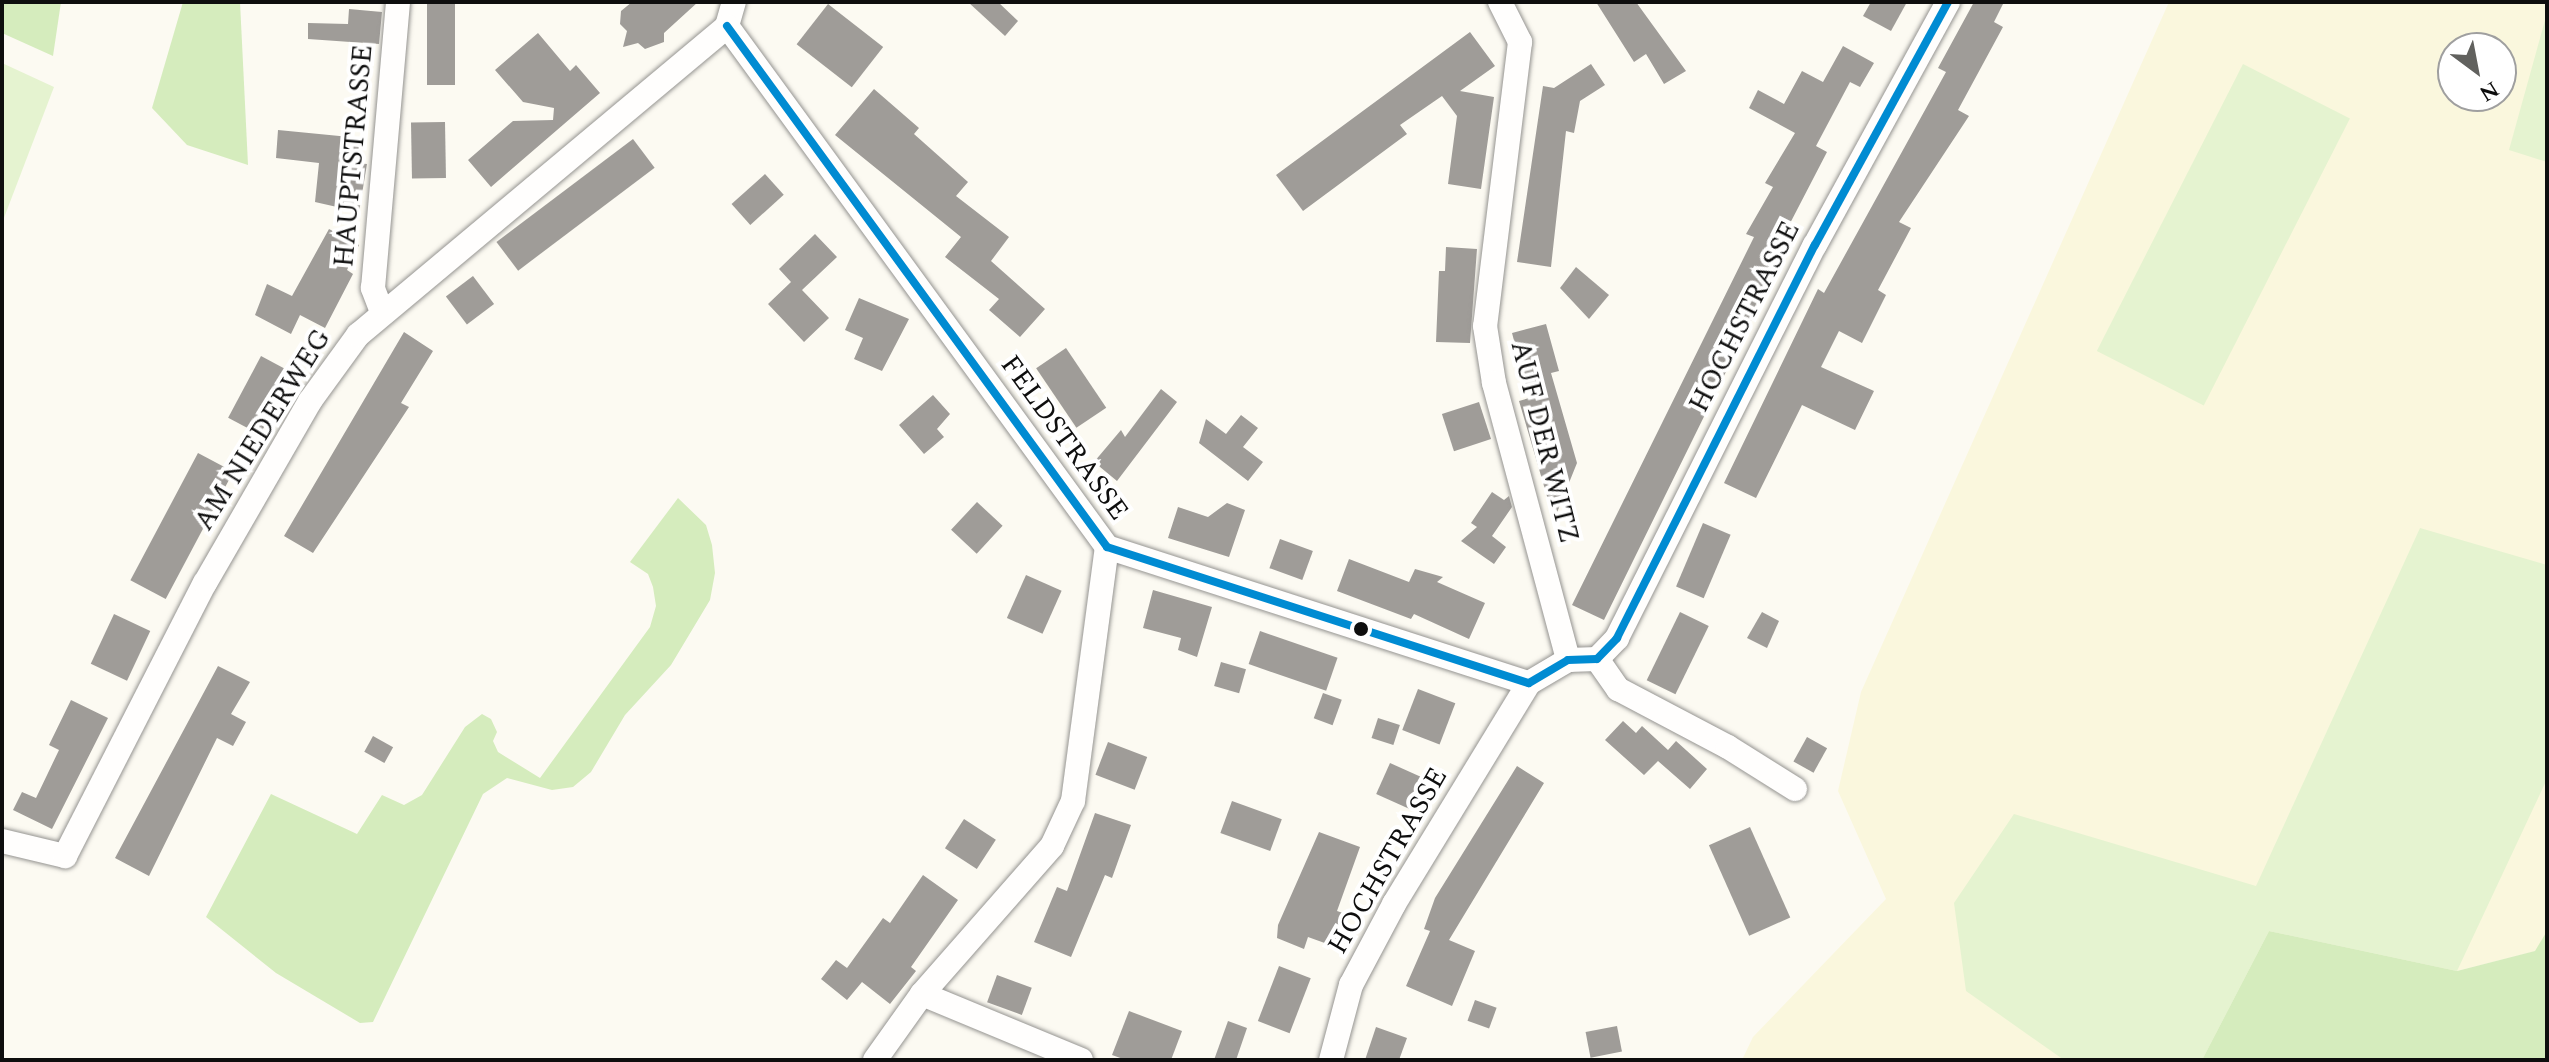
<!DOCTYPE html>
<style>
body{margin:0}
#map{position:relative;width:2549px;height:1062px;overflow:hidden;background:#fcfaf2;font-family:Spectral,serif}
div>[style]{position:absolute}
[style*='--x']{left:calc(var(--x)*1px);top:calc(var(--y)*1px);width:calc(var(--w)*1px);rotate:calc(var(--a)*1deg)}
.farmland>*{inset:0;background:#faf7dd}
.green>*{inset:0;background:#e5f3d0;transform-origin:0 0}
.forest>*{inset:0;background:#d5ecbd}
.building>*{inset:0;background:#9f9c98;transform-origin:0 0}
.roads{filter:drop-shadow(0 0 2px #959491) drop-shadow(0 0 2px #959491)}
.minor>*{height:24px;margin:-12px;padding:0 12px;transform-origin:12px;border-radius:12px;background:#fffefd}
.bus-1>*{height:8px;margin:-4px;padding:0 4px;transform-origin:4px;border-radius:4px;background:#008bd2}
.dots>*{width:22px;height:22px;translate:-50% -50%;box-sizing:border-box;border:4px solid #fff;border-radius:50%}
span{translate:-50% -50%;white-space:nowrap;text-align:center;line-height:1.15;-webkit-text-stroke:8px #fff;paint-order:stroke}
.street-label{font-size:28px;color:#0e0e0e}
.frame{position:absolute;inset:0;border:4px solid #0e0e0e;pointer-events:none}
.north{position:absolute;left:2437px;top:32px;width:80px;height:80px;box-sizing:border-box;background:#fff;border:2px solid #9f9f9f;border-radius:50%;rotate:148deg;font-size:22px;font-weight:700;line-height:32px;text-align:center;color:#0e0e0e}
.north::after{content:'';display:block;margin:auto;width:28px;height:36px;background:#61615e;clip-path:polygon(50% 0,100% 100%,50% 72%,0 100%)}
</style>
<div id="map">
<div class="farmland">
<div style="clip-path:polygon(evenodd,2169px 2px,2547px 2px,2547px 931px,2536px 951px,2457px 971px,2269px 931px,2202px 1060px,1742px 1060px,1753px 1037px,1886px 899px,1838px 791px,1861px 692px,2169px 2px,2453px 48px,2501px 48px,2501px 96px,2453px 96px,2453px 48px)"></div>
</div>
<div class="green">
<div style="clip-path:polygon(2547px 13px,2547px 162px,2509px 150px)"></div>
<div style="clip-path:polygon(2px 63px,54px 87px,2px 223px)"></div>
<div style="left:2243px;top:64px;width:120px;height:322px;rotate:27deg"></div>
<div style="clip-path:polygon(2420px 528px,2547px 565px,2547px 779px,2457px 971px,2269px 931px,2202px 1060px,2064px 1060px,1966px 991px,1954px 903px,2014px 814px,2256px 886px)"></div>
</div>
<div class="forest">
<div style="clip-path:polygon(2px 2px,61px 2px,53px 56px,2px 33px)"></div>
<div style="clip-path:polygon(183px 2px,240px 2px,248px 165px,187px 145px,152px 108px)"></div>
<div style="clip-path:polygon(678px 498px,706px 525px,712px 545px,715px 573px,710px 600px,671px 665px,625px 715px,591px 772px,573px 787px,552px 790px,507px 778px,483px 794px,373px 1022px,360px 1023px,276px 973px,206px 917px,271px 794px,357px 834px,382px 795px,404px 805px,422px 795px,465px 727px,482px 714px,491px 719px,497px 732px,493px 741px,498px 752px,540px 778px,650px 627px,656px 606px,653px 587px,648px 574px,630px 562px)"></div>
<div style="clip-path:polygon(2269px 931px,2457px 971px,2535px 951px,2547px 931px,2547px 1060px,2202px 1060px)"></div>
</div>
<div class="building">
<div style="left:427px;top:2px;width:28px;height:83px"></div>
<div style="clip-path:polygon(632px 2px,698px 2px,664px 33px,664px 42px,645px 49px,638px 43px,623px 47px,627px 31px,620px 24px,621px 11px)"></div>
<div style="clip-path:polygon(968px 2px,998px 2px,1018px 21px,1005px 36px)"></div>
<div style="clip-path:polygon(1596px 2px,1636px 2px,1686px 71px,1664px 84px,1646px 54px,1634px 62px)"></div>
<div style="clip-path:polygon(1871px 2px,1907px 2px,1891px 31px,1863px 16px)"></div>
<div style="clip-path:polygon(1974px 2px,2004px 2px,1994px 22px,2003px 27px,1958px 110px,1969px 116px,1899px 222px,1911px 228px,1878px 290px,1886px 295px,1862px 343px,1839px 331px,1821px 367px,1874px 391px,1855px 430px,1802px 405px,1756px 498px,1724px 483px,1818px 289px,1824px 293px,1946px 72px,1938px 68px)"></div>
<div style="left:828px;top:4px;width:70px;height:51px;rotate:38deg"></div>
<div style="clip-path:polygon(349px 9px,382px 12px,379px 44px,308px 39px,308px 23px,348px 24px)"></div>
<div style="clip-path:polygon(1470px 32px,1495px 66px,1460px 91px,1494px 97px,1481px 189px,1448px 184px,1457px 116px,1442px 96px,1400px 125px,1407px 134px,1303px 211px,1276px 175px)"></div>
<div style="clip-path:polygon(538px 33px,570px 71px,576px 65px,600px 93px,491px 187px,468px 160px,513px 121px,553px 120px,554px 108px,523px 102px,495px 70px)"></div>
<div style="clip-path:polygon(1843px 46px,1874px 63px,1860px 87px,1850px 82px,1816px 146px,1827px 152px,1770px 262px,1778px 266px,1604px 620px,1572px 605px,1754px 237px,1746px 234px,1773px 187px,1765px 183px,1795px 133px,1749px 108px,1758px 90px,1784px 104px,1802px 71px,1823px 82px)"></div>
<div style="clip-path:polygon(1591px 64px,1605px 85px,1580px 101px,1574px 133px,1566px 131px,1551px 267px,1517px 262px,1543px 86px,1554px 88px)"></div>
<div style="clip-path:polygon(874px 89px,919px 128px,914px 134px,968px 182px,956px 196px,1009px 237px,991px 261px,1045px 309px,1020px 337px,989px 310px,999px 299px,945px 257px,961px 237px,835px 135px)"></div>
<div style="left:445px;top:122px;width:56px;height:34px;rotate:89deg"></div>
<div style="clip-path:polygon(278px 130px,360px 138px,357px 163px,367px 164px,359px 212px,315px 202px,319px 163px,276px 158px)"></div>
<div style="left:633px;top:139px;width:36px;height:171px;rotate:53deg"></div>
<div style="left:765px;top:174px;width:28px;height:45px;rotate:48deg"></div>
<div style="clip-path:polygon(329px 229px,359px 245px,347px 270px,353px 274px,325px 328px,300px 315px,291px 334px,255px 315px,267px 284px,292px 296px)"></div>
<div style="clip-path:polygon(815px 234px,837px 257px,802px 290px,829px 318px,804px 342px,768px 304px,791px 282px,779px 269px)"></div>
<div style="clip-path:polygon(1446px 247px,1477px 249px,1470px 343px,1436px 342px,1439px 271px,1445px 271px)"></div>
<div style="clip-path:polygon(1576px 267px,1609px 295px,1589px 319px,1560px 288px)"></div>
<div style="left:473px;top:276px;width:35px;height:34px;rotate:53deg"></div>
<div style="clip-path:polygon(859px 298px,909px 319px,882px 371px,854px 359px,863px 338px,845px 330px)"></div>
<div style="clip-path:polygon(1546px 324px,1559px 371px,1551px 373px,1577px 463px,1554px 520px,1519px 401px,1529px 398px,1512px 333px)"></div>
<div style="clip-path:polygon(404px 332px,433px 351px,401px 403px,409px 407px,313px 553px,284px 536px)"></div>
<div style="left:1066px;top:348px;width:72px;height:36px;rotate:56deg"></div>
<div style="left:261px;top:356px;width:36px;height:70px;rotate:28deg"></div>
<div style="clip-path:polygon(1161px 389px,1177px 402px,1117px 481px,1094px 462px,1121px 430px,1125px 437px)"></div>
<div style="clip-path:polygon(933px 395px,950px 414px,937px 429px,944px 437px,924px 454px,899px 425px)"></div>
<div style="left:1479px;top:402px;width:39px;height:39px;rotate:72deg"></div>
<div style="clip-path:polygon(1241px 415px,1258px 428px,1243px 447px,1263px 462px,1248px 481px,1199px 443px,1206px 419px,1226px 434px)"></div>
<div style="left:198px;top:453px;width:40px;height:144px;rotate:28deg"></div>
<div style="clip-path:polygon(1492px 492px,1504px 500px,1509px 496px,1512px 507px,1492px 536px,1506px 547px,1494px 564px,1461px 541px,1477px 527px,1471px 523px)"></div>
<div style="left:977px;top:502px;width:35px;height:38px;rotate:43deg"></div>
<div style="clip-path:polygon(1227px 503px,1245px 510px,1229px 557px,1168px 538px,1178px 507px,1208px 517px)"></div>
<div style="left:1703px;top:523px;width:30px;height:69px;rotate:23deg"></div>
<div style="left:1280px;top:539px;width:35px;height:31px;rotate:20deg"></div>
<div style="clip-path:polygon(1349px 559px,1409px 582px,1415px 569px,1443px 577px,1437px 582px,1485px 603px,1469px 639px,1414px 614px,1411px 619px,1337px 591px)"></div>
<div style="left:1026px;top:575px;width:39px;height:47px;rotate:24deg"></div>
<div style="clip-path:polygon(1153px 590px,1212px 607px,1197px 657px,1178px 650px,1181px 638px,1143px 628px)"></div>
<div style="left:1680px;top:612px;width:32px;height:76px;rotate:26deg"></div>
<div style="clip-path:polygon(1762px 612px,1779px 621px,1767px 648px,1747px 638px)"></div>
<div style="left:114px;top:614px;width:40px;height:55px;rotate:25deg"></div>
<div style="left:1260px;top:631px;width:82px;height:35px;rotate:19deg"></div>
<div style="left:1221px;top:662px;width:26px;height:25px;rotate:16deg"></div>
<div style="clip-path:polygon(218px 666px,250px 682px,231px 714px,246px 722px,233px 746px,217px 738px,149px 876px,115px 858px)"></div>
<div style="left:1418px;top:689px;width:40px;height:44px;rotate:21deg"></div>
<div style="left:1323px;top:693px;width:20px;height:27px;rotate:20deg"></div>
<div style="clip-path:polygon(71px 700px,108px 718px,52px 829px,13px 810px,22px 792px,36px 798px,59px 750px,49px 745px)"></div>
<div style="left:1378px;top:718px;width:23px;height:21px;rotate:18deg"></div>
<div style="clip-path:polygon(1623px 721px,1636px 733px,1642px 726px,1668px 750px,1676px 741px,1707px 769px,1690px 789px,1658px 761px,1644px 775px,1605px 740px)"></div>
<div style="left:373px;top:736px;width:23px;height:18px;rotate:29deg"></div>
<div style="left:1807px;top:737px;width:23px;height:28px;rotate:29deg"></div>
<div style="left:1108px;top:742px;width:42px;height:35px;rotate:21deg"></div>
<div style="left:1390px;top:763px;width:36px;height:34px;rotate:24deg"></div>
<div style="clip-path:polygon(1517px 766px,1544px 783px,1449px 940px,1475px 951px,1452px 1006px,1406px 986px,1430px 931px,1424px 929px,1435px 898px)"></div>
<div style="left:1232px;top:801px;width:53px;height:34px;rotate:20deg"></div>
<div style="clip-path:polygon(1095px 813px,1131px 825px,1112px 878px,1105px 875px,1071px 957px,1034px 942px,1057px 887px,1067px 891px)"></div>
<div style="left:964px;top:819px;width:38px;height:35px;rotate:33deg"></div>
<div style="left:1750px;top:827px;width:99px;height:45px;rotate:66deg"></div>
<div style="clip-path:polygon(1319px 832px,1360px 847px,1337px 911px,1346px 914px,1333px 946px,1308px 937px,1304px 949px,1277px 938px,1278px 925px)"></div>
<div style="clip-path:polygon(923px 875px,958px 900px,911px 967px,916px 971px,890px 1004px,862px 982px,847px 1000px,821px 979px,836px 960px,847px 968px,883px 918px,890px 923px)"></div>
<div style="left:1279px;top:966px;width:34px;height:59px;rotate:21deg"></div>
<div style="left:997px;top:975px;width:37px;height:29px;rotate:20deg"></div>
<div style="left:1475px;top:1000px;width:23px;height:22px;rotate:20deg"></div>
<div style="clip-path:polygon(1129px 1011px,1182px 1031px,1171px 1060px,1126px 1060px,1112px 1055px)"></div>
<div style="clip-path:polygon(1228px 1021px,1247px 1028px,1236px 1060px,1214px 1060px)"></div>
<div style="left:1617px;top:1026px;width:26px;height:32px;rotate:79deg"></div>
<div style="clip-path:polygon(1376px 1027px,1407px 1038px,1399px 1060px,1365px 1060px)"></div>
</div>
<div class="roads">
<div class="minor">
<div style="--x:1500;--y:2;--w:45;--a:63.4"></div>
<div style="--x:1520;--y:42;--w:286;--a:97"></div>
<div style="--x:1485;--y:326;--w:58;--a:81"></div>
<div style="--x:1494;--y:383;--w:287;--a:75"></div>
<div style="--x:727;--y:26;--w:645;--a:53.89"></div>
<div style="--x:1107;--y:547;--w:443;--a:17.9"></div>
<div style="--x:727;--y:26;--w:25;--a:-74"></div>
<div style="--x:382;--y:312;--w:26;--a:-111"></div>
<div style="--x:373;--y:288;--w:287;--a:-85"></div>
<div style="--x:1597;--y:659;--w:37;--a:55"></div>
<div style="--x:1618;--y:689;--w:124;--a:27.8"></div>
<div style="--x:1728;--y:747;--w:79;--a:32.1"></div>
<div style="--x:2;--y:841;--w:65;--a:13.4"></div>
<div style="--x:65;--y:856;--w:307;--a:-62.9"></div>
<div style="--x:205;--y:583;--w:210;--a:-60"></div>
<div style="--x:310;--y:401;--w:82;--a:-54"></div>
<div style="--x:358;--y:335;--w:481;--a:-39.9"></div>
<div style="--x:922;--y:994;--w:172;--a:22.5"></div>
<div style="--x:875;--y:1060;--w:81;--a:-54.5"></div>
<div style="--x:922;--y:994;--w:197;--a:-48.7"></div>
<div style="--x:1052;--y:846;--w:50;--a:-65"></div>
<div style="--x:1073;--y:801;--w:256;--a:-82.4"></div>
<div style="--x:1331;--y:1060;--w:78;--a:-75.1"></div>
<div style="--x:1351;--y:985;--w:92;--a:-62"></div>
<div style="--x:1394;--y:904;--w:259;--a:-58.6"></div>
<div style="--x:1529;--y:683;--w:45;--a:-30.5"></div>
<div style="--x:1568;--y:660;--w:29;--a:-2"></div>
<div style="--x:1597;--y:659;--w:29;--a:-46"></div>
<div style="--x:1617;--y:638;--w:440;--a:-63.3"></div>
<div style="--x:1815;--y:245;--w:277;--a:-61.3"></div>
</div>
</div>
<div class="bus-1">
<div style="--x:727;--y:26;--w:645;--a:53.89"></div>
<div style="--x:1107;--y:547;--w:443;--a:17.9"></div>
<div style="--x:1529;--y:683;--w:45;--a:-30.5"></div>
<div style="--x:1568;--y:660;--w:29;--a:-2"></div>
<div style="--x:1597;--y:659;--w:29;--a:-46"></div>
<div style="--x:1617;--y:638;--w:440;--a:-63.3"></div>
<div style="--x:1815;--y:245;--w:277;--a:-61.3"></div>
</div>
<div class="dots">
<div style="left:1361px;top:629px;background:#0e0e0e"></div>
</div>
<div class="street-label">
<span style="left:354px;top:156px;rotate:-85deg">HAUPTSTRASSE</span>
<span style="left:1745px;top:317px;rotate:-63deg">HOCHSTRASSE</span>
<span style="left:263px;top:430px;rotate:-58deg">AM NIEDERWEG</span>
<span style="left:1064px;top:438px;rotate:54deg">FELDSTRASSE</span>
<span style="left:1544px;top:442px;rotate:76deg">AUF DER WITZ</span>
<span style="left:1388px;top:861px;rotate:-60deg">HOCHSTRASSE</span>
</div>
<div class="frame"></div>
<div class="north">N</div>
</div>
